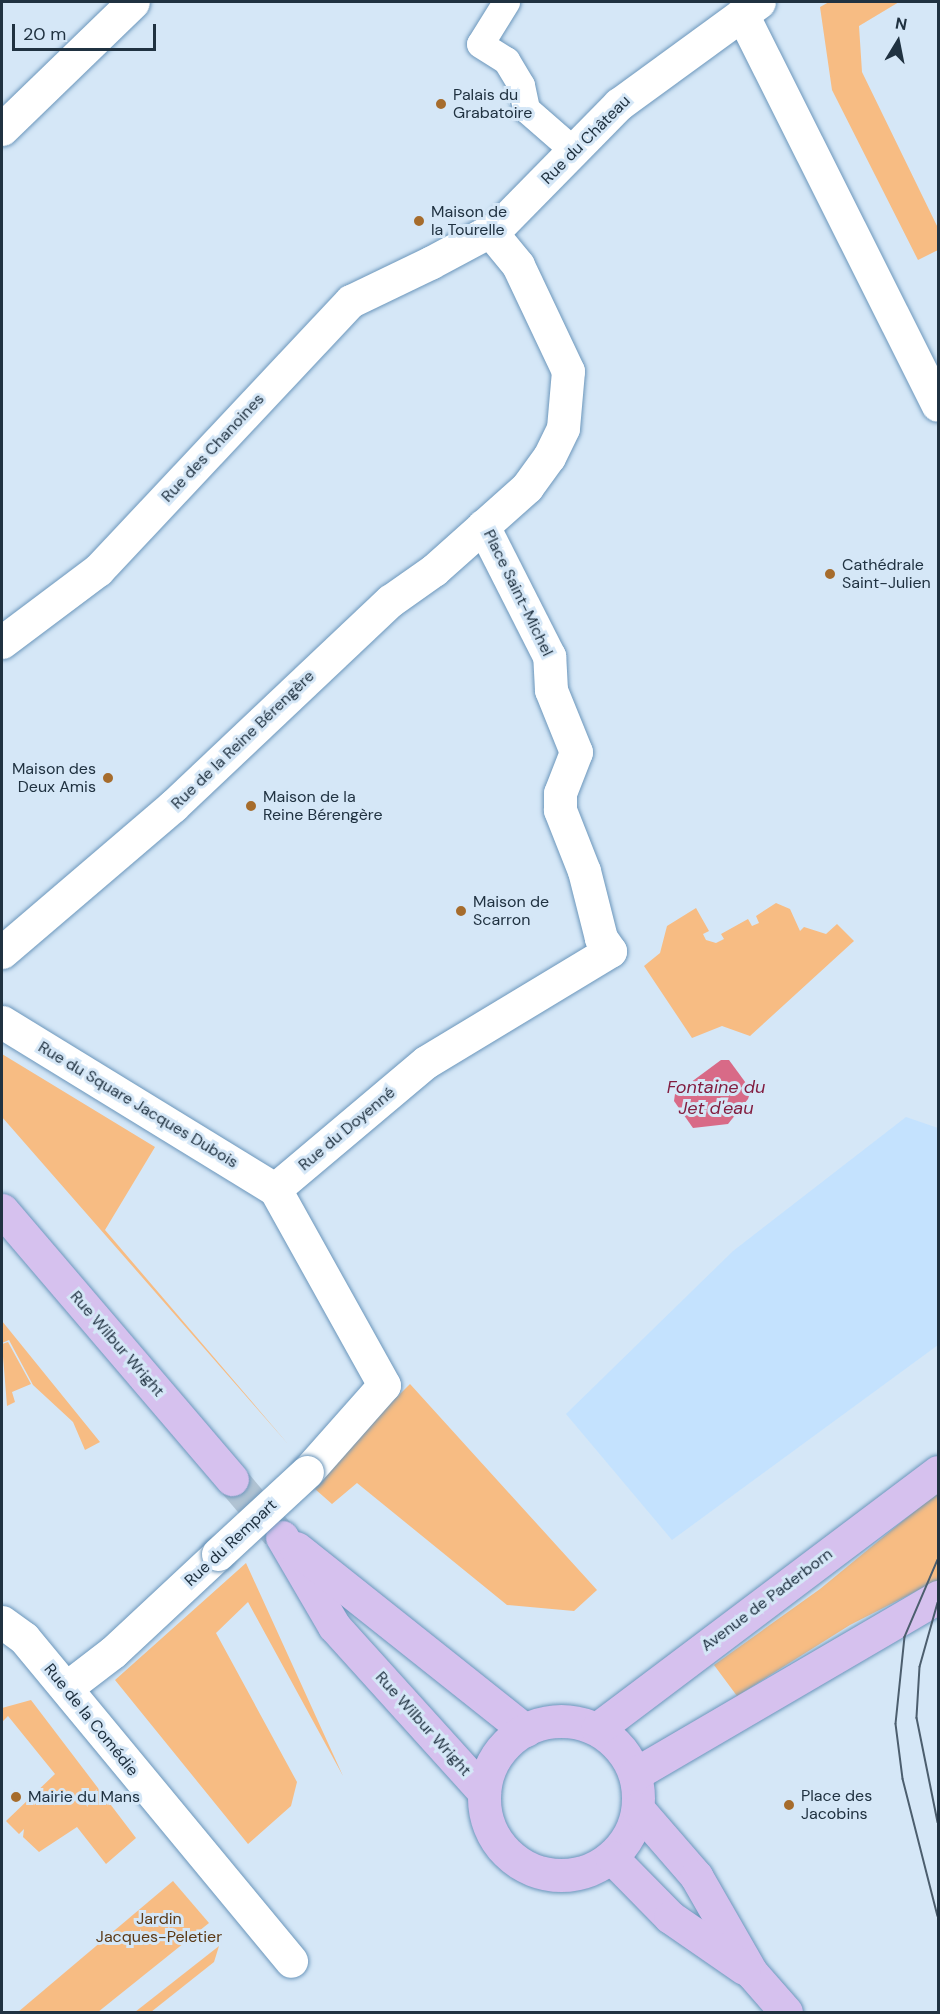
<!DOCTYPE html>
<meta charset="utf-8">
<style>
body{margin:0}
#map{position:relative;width:940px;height:2014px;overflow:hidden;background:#d5e7f7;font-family:"DM Sans",sans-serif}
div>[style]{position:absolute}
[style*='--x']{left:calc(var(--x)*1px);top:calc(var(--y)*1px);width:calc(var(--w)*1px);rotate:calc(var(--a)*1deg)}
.built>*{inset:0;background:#c4e2fe}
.green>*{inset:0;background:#f7bc83}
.water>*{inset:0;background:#d86a87}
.primary-tunnel>*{height:33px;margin-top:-16.5px;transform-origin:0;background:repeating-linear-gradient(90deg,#b1c3d3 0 33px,transparent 0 49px)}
.roads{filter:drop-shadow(0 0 2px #6b96bb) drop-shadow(0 0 2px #6b96bb)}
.service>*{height:27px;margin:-13.5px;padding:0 13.5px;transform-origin:13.5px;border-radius:13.5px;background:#fff}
.pedestrian>*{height:33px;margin:-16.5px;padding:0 16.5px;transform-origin:16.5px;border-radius:16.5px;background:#fff}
.minor>*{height:33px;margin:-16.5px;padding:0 16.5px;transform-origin:16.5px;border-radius:16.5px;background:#fff}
.primary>*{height:33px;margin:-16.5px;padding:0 16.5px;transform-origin:16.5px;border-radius:16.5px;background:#d6c1ee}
.primary>.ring{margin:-16.5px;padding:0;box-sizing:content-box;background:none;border:33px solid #d6c1ee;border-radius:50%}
.tram>*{height:1.5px;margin:-0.75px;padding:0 0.75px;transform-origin:0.75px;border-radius:0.75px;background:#4c5e6e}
.bridges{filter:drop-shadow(0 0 2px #6b96bb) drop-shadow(0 0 2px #6b96bb)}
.pedestrian-bridge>*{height:33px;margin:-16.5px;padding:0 16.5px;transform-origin:16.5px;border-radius:16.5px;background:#fff}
.dots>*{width:16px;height:16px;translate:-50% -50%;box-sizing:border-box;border:3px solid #d5e7f7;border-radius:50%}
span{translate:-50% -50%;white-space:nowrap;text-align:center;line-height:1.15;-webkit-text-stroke:6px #d5e7f7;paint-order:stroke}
.poi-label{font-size:16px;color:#203241}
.left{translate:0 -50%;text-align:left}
.right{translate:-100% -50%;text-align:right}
.street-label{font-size:16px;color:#203241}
.park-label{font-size:16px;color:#5b3915}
.water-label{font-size:18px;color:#821d40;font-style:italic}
.frame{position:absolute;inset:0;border:3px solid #203241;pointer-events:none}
.north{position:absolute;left:868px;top:12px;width:60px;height:60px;-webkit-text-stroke:4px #d5e7f7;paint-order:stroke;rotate:10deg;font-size:16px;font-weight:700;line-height:24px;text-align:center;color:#203241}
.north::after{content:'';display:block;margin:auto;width:21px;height:27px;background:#203241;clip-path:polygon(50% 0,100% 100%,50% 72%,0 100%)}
.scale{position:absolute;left:12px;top:24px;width:144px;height:27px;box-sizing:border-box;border:3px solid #203241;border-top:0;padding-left:8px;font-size:18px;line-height:21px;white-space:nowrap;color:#203241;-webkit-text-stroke:4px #d5e7f7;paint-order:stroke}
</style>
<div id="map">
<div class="built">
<div style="clip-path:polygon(906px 1117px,938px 1128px,938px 1345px,672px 1540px,566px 1414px,733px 1251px)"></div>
</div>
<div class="green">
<div style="clip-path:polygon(829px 2px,899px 2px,859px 26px,862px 72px,938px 228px,938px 250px,918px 260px,832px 90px,820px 7px)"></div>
<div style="clip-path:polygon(776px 903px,790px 909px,800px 931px,804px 927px,826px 934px,837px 924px,854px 941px,750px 1036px,722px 1026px,692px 1038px,644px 966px,660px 953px,667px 926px,696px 908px,709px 931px,703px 934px,706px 940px,716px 943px,724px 939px,721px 934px,748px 919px,752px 926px,759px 923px,756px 916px)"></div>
<div style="clip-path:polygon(2px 1054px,155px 1147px,105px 1230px,288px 1444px,2px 1117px)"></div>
<div style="clip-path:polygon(2px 1321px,100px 1442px,85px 1450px,73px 1422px,33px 1385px,9px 1340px,2px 1343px)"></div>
<div style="clip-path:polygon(8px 1342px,31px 1384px,12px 1392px,15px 1402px,7px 1406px,2px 1344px)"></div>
<div style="clip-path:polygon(410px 1384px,597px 1590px,574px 1611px,507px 1605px,357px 1483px,332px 1504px,315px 1489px,338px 1456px)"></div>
<div style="clip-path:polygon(938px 1492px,938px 1580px,850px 1625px,737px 1696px,714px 1665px,820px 1589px)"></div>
<div style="clip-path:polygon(246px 1563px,343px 1776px,248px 1602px,216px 1633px,297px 1782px,291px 1806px,248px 1844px,115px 1680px)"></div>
<div style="clip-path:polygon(31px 1700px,136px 1838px,106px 1864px,77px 1827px,39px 1852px,23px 1837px,24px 1829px,19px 1834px,6px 1821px,55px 1774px,8px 1716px,2px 1722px,2px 1708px)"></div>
<div style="clip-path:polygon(173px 1881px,209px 1923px,98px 2012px,18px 2012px)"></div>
<div style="clip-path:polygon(219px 1946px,214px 1962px,151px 2012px,135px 2012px)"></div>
</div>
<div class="water">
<div style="clip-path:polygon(721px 1060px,729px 1060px,751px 1090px,748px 1099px,728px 1124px,693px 1128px,674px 1101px,675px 1094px)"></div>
</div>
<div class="primary-tunnel">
<div style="--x:232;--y:1479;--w:71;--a:49.6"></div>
</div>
<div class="roads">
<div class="service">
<div style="--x:506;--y:2;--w:49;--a:121.8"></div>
<div style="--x:480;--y:44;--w:31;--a:32"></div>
<div style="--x:506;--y:60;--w:29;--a:59"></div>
<div style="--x:521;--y:85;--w:25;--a:78"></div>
<div style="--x:526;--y:109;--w:62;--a:41.1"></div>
</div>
<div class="pedestrian">
<div style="--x:2;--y:129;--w:182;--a:-44.1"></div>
<div style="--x:2;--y:642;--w:120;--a:-36.9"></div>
<div style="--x:98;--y:570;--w:369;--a:-46.8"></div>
<div style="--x:351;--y:301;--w:88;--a:-25.7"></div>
<div style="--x:2;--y:952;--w:225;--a:-40.5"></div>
<div style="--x:173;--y:806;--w:299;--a:-43.4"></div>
<div style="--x:390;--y:601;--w:54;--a:-35.2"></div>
<div style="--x:434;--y:570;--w:125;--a:-41.7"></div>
<div style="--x:527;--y:487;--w:37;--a:-54"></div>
<div style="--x:549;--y:457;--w:32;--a:-64"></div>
<div style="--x:563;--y:428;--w:57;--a:-85"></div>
<div style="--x:568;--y:371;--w:117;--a:-115.3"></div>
<div style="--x:518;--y:265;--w:44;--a:-129.5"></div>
<div style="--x:2;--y:1022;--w:320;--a:31.5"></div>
<div style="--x:307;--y:1472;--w:116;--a:-48.5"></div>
<div style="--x:384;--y:1385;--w:224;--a:-119.1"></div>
<div style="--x:275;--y:1189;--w:197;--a:-40.1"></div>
<div style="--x:426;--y:1062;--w:215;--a:-31.1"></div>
<div style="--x:610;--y:951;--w:16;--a:-125"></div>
<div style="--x:601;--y:938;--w:69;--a:-104.2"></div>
<div style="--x:584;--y:871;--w:66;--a:-111.5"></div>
<div style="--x:560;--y:810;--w:17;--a:-90"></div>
<div style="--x:560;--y:793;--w:44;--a:-68.7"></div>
<div style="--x:576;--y:752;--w:67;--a:-112"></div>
<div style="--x:551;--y:690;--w:34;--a:-93"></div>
<div style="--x:549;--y:656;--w:146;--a:-116.9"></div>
<div style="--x:66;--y:1688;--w:59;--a:-37.5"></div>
<div style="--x:113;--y:1652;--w:144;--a:-43"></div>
</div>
<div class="minor">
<div style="--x:742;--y:14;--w:437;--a:63.4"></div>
<div style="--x:430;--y:263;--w:78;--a:-28.2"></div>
<div style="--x:499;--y:226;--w:171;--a:-45.5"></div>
<div style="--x:619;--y:104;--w:173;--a:-36.1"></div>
<div style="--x:2;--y:1622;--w:27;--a:36"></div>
<div style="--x:24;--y:1638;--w:419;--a:50.4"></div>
</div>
<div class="primary">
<div style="--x:2;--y:1210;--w:354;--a:49.5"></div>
<div style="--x:282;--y:1537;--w:103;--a:59.7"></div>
<div style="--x:334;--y:1626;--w:224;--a:47.9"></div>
<div style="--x:296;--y:1548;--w:293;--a:38.5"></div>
<div class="ring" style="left:484px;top:1721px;width:121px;height:121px"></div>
<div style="--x:597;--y:1729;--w:427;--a:-37"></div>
<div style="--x:635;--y:1774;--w:351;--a:-30.3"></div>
<div style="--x:638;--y:1809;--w:89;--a:49.1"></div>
<div style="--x:696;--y:1876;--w:111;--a:60.2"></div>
<div style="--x:751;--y:1972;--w:53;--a:48.8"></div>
<div style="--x:611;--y:1857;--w:84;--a:45.5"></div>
<div style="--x:670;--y:1917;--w:90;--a:34.6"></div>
</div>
</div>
<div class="tram">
<div style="--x:938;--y:1560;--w:84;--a:113.2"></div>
<div style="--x:905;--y:1637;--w:87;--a:95.9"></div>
<div style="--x:896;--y:1724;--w:55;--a:82.7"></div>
<div style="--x:903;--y:1779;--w:141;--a:75.7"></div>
<div style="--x:938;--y:1603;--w:66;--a:105.7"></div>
<div style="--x:920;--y:1667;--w:51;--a:93.4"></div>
<div style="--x:917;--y:1718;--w:106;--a:78.6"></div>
</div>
<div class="bridges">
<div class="pedestrian-bridge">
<div style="--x:218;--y:1554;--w:121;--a:-42.7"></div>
</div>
</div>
<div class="dots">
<div style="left:441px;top:104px;background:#a66c2c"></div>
<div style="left:419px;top:221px;background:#a66c2c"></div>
<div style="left:830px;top:574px;background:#a66c2c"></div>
<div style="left:108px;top:778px;background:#a66c2c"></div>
<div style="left:251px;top:806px;background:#a66c2c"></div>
<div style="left:461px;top:911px;background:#a66c2c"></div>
<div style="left:16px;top:1797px;background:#a66c2c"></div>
<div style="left:789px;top:1805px;background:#a66c2c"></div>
</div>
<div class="poi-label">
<span class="left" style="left:453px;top:104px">Palais du<br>Grabatoire</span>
<span class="left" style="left:431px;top:221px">Maison de<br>la Tourelle</span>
<span class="left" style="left:842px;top:574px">Cathédrale<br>Saint-Julien</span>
<span class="right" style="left:96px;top:778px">Maison des<br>Deux Amis</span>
<span class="left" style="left:263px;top:806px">Maison de la<br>Reine Bérengère</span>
<span class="left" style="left:473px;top:911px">Maison de<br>Scarron</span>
<span class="left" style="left:801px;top:1805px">Place des<br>Jacobins</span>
<span class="left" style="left:28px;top:1797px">Mairie du Mans</span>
</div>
<div class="street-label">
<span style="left:586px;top:140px;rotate:-45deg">Rue du Château</span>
<span style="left:213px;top:448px;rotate:-47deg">Rue des Chanoines</span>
<span style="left:518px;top:593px;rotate:64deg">Place Saint-Michel</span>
<span style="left:243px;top:740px;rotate:-44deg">Rue de la Reine Bérengère</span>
<span style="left:138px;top:1105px;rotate:31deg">Rue du Square Jacques Dubois</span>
<span style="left:347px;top:1129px;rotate:-40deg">Rue du Doyenné</span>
<span style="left:117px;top:1344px;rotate:49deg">Rue Wilbur Wright</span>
<span style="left:231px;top:1543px;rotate:-43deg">Rue du Rempart</span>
<span style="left:767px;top:1600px;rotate:-37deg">Avenue de Paderborn</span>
<span style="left:91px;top:1720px;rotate:51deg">Rue de la Comédie</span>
<span style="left:423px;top:1724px;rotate:48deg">Rue Wilbur Wright</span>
</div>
<div class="park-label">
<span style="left:159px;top:1928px">Jardin<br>Jacques-Peletier</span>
</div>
<div class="water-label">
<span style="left:716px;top:1098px">Fontaine du<br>Jet d'eau</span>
</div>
<div class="frame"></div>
<div class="north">N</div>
<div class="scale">20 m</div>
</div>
